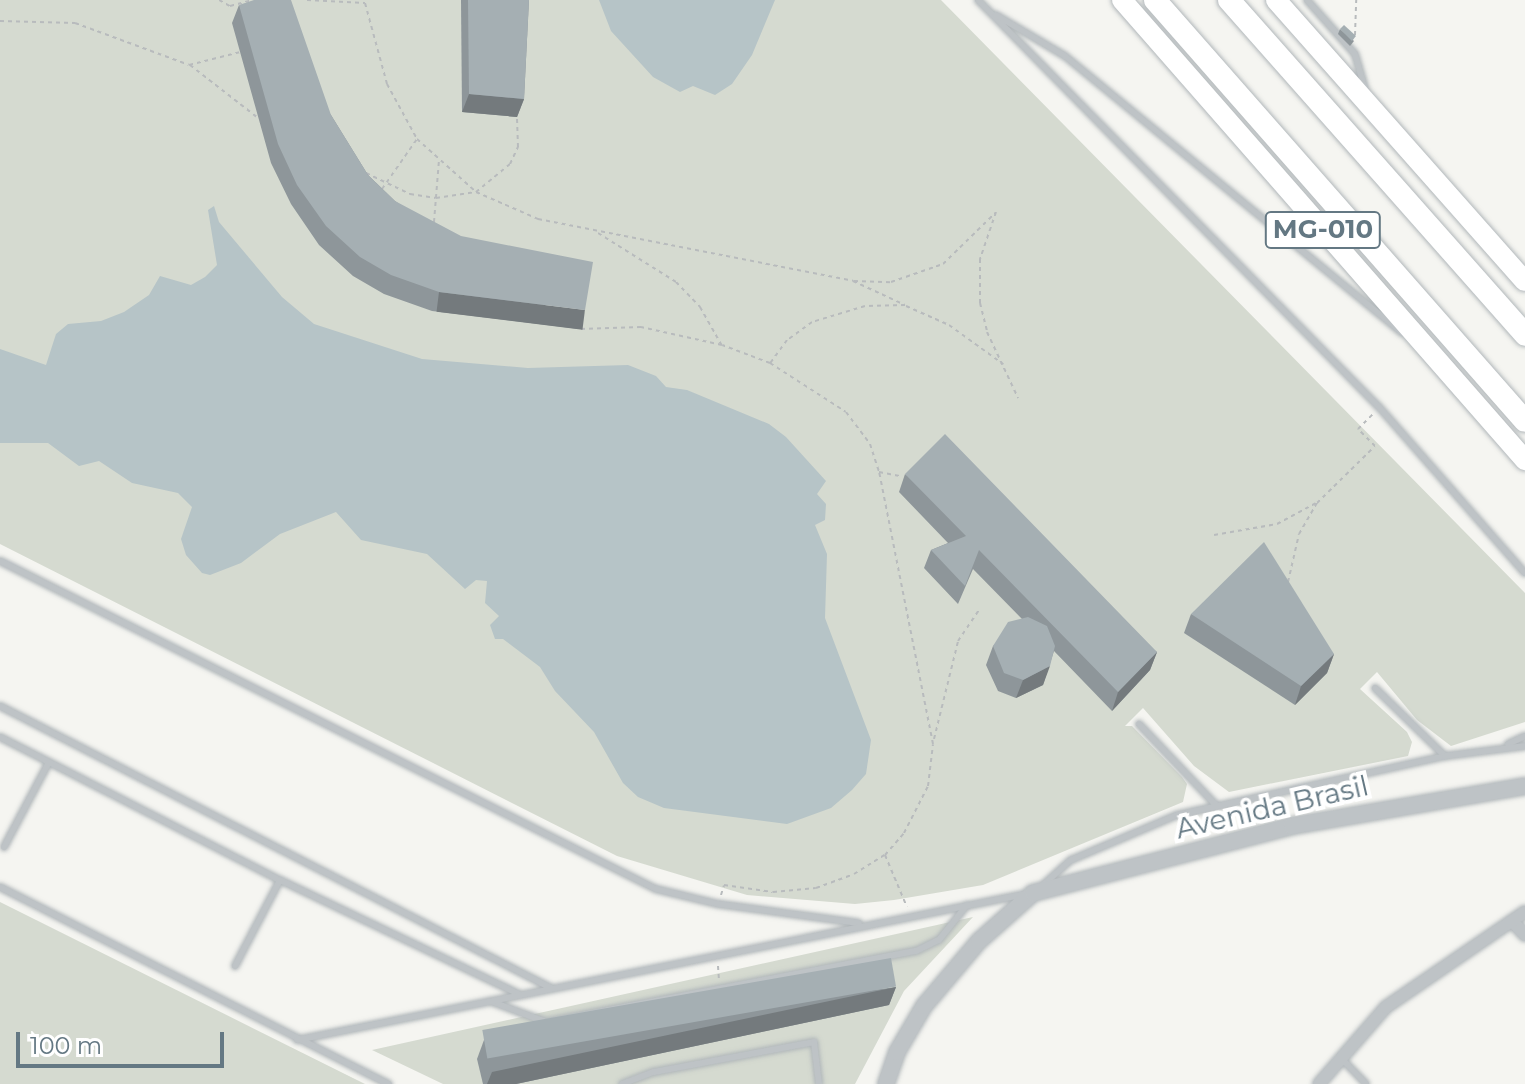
<!DOCTYPE html>
<style>
body{margin:0}
#map{position:relative;width:1525px;height:1084px;overflow:hidden;background:#f5f5f1;font-family:Montserrat,sans-serif}
div>[style]{position:absolute}
[style*='--x']{left:calc(var(--x)*1px);top:calc(var(--y)*1px);width:calc(var(--w)*1px);rotate:calc(var(--a)*1deg)}
.green>*{inset:0;background:#d5dad0}
.water>*{inset:0;background:#b6c4c7}
.path>*{height:2px;margin-top:-1px;transform-origin:0;background:repeating-linear-gradient(90deg,#b8bbbd 0 4px,transparent 0 8px)}
.roads{filter:drop-shadow(0 0 2px #b1b7ba) drop-shadow(0 0 2px #b1b7ba)}
.service>*{height:6px;margin:-3px;padding:0 3px;transform-origin:3px;border-radius:3px;background:#bec3c6}
.minor>*{height:12px;margin:-6px;padding:0 6px;transform-origin:6px;border-radius:6px;background:#bec3c6}
.tertiary>*{height:16px;margin:-8px;padding:0 8px;transform-origin:8px;border-radius:8px;background:#bec3c6}
.primary>*{height:20px;margin:-10px;padding:0 10px;transform-origin:10px;border-radius:10px;background:#fff}
.motorway>*{height:22px;margin:-11px;padding:0 11px;transform-origin:11px;border-radius:11px;background:#fff}
.wall>*{inset:0;background:#8e969a}
.shaded-wall>*{inset:0;background:#747a7d;transform-origin:0 0}
.building>*{inset:0;background:#a5afb3;transform-origin:0 0}
span{translate:-50% -50%;white-space:nowrap;text-align:center;line-height:1.15;-webkit-text-stroke:8px #fff;paint-order:stroke}
.shield-label span{padding:2px 6px;background:#fff;border:2px solid;border-radius:6px;-webkit-text-stroke-width:0}
.shield-label{font-size:26px;color:#647883;font-weight:700}
.street-label{font-size:28px;color:#647883}
.scale{position:absolute;left:16px;top:1032px;width:208px;height:36px;box-sizing:border-box;border:4px solid #647883;border-top:0;padding-left:10px;font-size:24px;line-height:28px;white-space:nowrap;color:#647883;-webkit-text-stroke:6px #fff;paint-order:stroke}
</style>
<div id="map">
<div class="green">
<div style="clip-path:polygon(0 0,941px 0,1525px 593px,1525px 722px,1451px 746px,1417px 720px,1377px 672px,1360px 689px,1407px 732px,1412px 742px,1408px 756px,1229px 792px,1194px 766px,1143px 708px,1125px 726px,1132px 726px,1182px 777px,1187px 784px,1183px 802px,983px 885px,894px 900px,855px 904px,747px 895px,617px 856px,0 544px)"></div>
<div style="clip-path:polygon(0 902px,365px 1084px,0 1084px)"></div>
<div style="clip-path:polygon(973px 917px,904px 991px,855px 1084px,443px 1084px,372px 1050px)"></div>
</div>
<div class="water">
<div style="clip-path:polygon(599px 0,775px 0,752px 55px,732px 84px,715px 95px,693px 86px,680px 92px,653px 77px,611px 31px)"></div>
<div style="clip-path:polygon(214px 206px,219px 222px,282px 297px,314px 324px,422px 359px,528px 368px,628px 365px,656px 376px,666px 387px,687px 390px,769px 424px,786px 437px,826px 481px,817px 494px,826px 504px,825px 520px,815px 525px,827px 554px,825px 618px,871px 740px,866px 774px,852px 790px,831px 808px,787px 824px,664px 808px,638px 797px,623px 783px,594px 732px,555px 691px,540px 667px,503px 639px,495px 639px,490px 625px,499px 616px,485px 603px,487px 581px,476px 580px,465px 589px,427px 554px,361px 540px,336px 512px,280px 534px,241px 563px,210px 575px,202px 573px,186px 555px,181px 539px,192px 507px,178px 493px,132px 483px,99px 461px,79px 466px,48px 443px,0 443px,0 349px,46px 365px,56px 334px,68px 324px,101px 321px,124px 312px,149px 295px,160px 276px,191px 285px,205px 277px,217px 265px,208px 210px)"></div>
</div>
<div class="path">
<div style="--x:219;--y:0;--w:13;--a:29"></div>
<div style="--x:230;--y:6;--w:23;--a:-15"></div>
<div style="--x:307;--y:0;--w:58;--a:3"></div>
<div style="--x:365;--y:3;--w:84;--a:74.8"></div>
<div style="--x:387;--y:84;--w:63;--a:61.4"></div>
<div style="--x:417;--y:139;--w:79;--a:41.9"></div>
<div style="--x:476;--y:192;--w:68;--a:23.5"></div>
<div style="--x:538;--y:219;--w:321;--a:11.1"></div>
<div style="--x:853;--y:281;--w:57;--a:24.8"></div>
<div style="--x:905;--y:305;--w:40;--a:178.6"></div>
<div style="--x:865;--y:306;--w:55;--a:163.2"></div>
<div style="--x:812;--y:322;--w:31;--a:144"></div>
<div style="--x:787;--y:340;--w:29;--a:126"></div>
<div style="--x:770;--y:363;--w:51;--a:-159.4"></div>
<div style="--x:722;--y:345;--w:83;--a:-167.5"></div>
<div style="--x:641;--y:327;--w:62;--a:178.2"></div>
<div style="--x:0;--y:21;--w:75;--a:1.5"></div>
<div style="--x:75;--y:23;--w:121;--a:20.2"></div>
<div style="--x:189;--y:65;--w:53;--a:-14.3"></div>
<div style="--x:1355;--y:35;--w:35;--a:-88"></div>
<div style="--x:190;--y:65;--w:86;--a:37.9"></div>
<div style="--x:366;--y:173;--w:49;--a:25.5"></div>
<div style="--x:410;--y:194;--w:26;--a:9"></div>
<div style="--x:436;--y:198;--w:40;--a:-8.5"></div>
<div style="--x:476;--y:192;--w:44;--a:-39.5"></div>
<div style="--x:510;--y:164;--w:19;--a:-65"></div>
<div style="--x:518;--y:147;--w:30;--a:-92"></div>
<div style="--x:382;--y:189;--w:61;--a:-55"></div>
<div style="--x:996;--y:212;--w:50;--a:108.8"></div>
<div style="--x:980;--y:259;--w:44;--a:90"></div>
<div style="--x:980;--y:303;--w:30;--a:76"></div>
<div style="--x:987;--y:332;--w:73;--a:64.8"></div>
<div style="--x:434;--y:222;--w:62;--a:-85.4"></div>
<div style="--x:598;--y:233;--w:92;--a:32.1"></div>
<div style="--x:676;--y:282;--w:35;--a:46"></div>
<div style="--x:700;--y:307;--w:43;--a:60.4"></div>
<div style="--x:854;--y:281;--w:37;--a:2"></div>
<div style="--x:891;--y:282;--w:55;--a:-19.1"></div>
<div style="--x:943;--y:264;--w:73;--a:-44.4"></div>
<div style="--x:906;--y:306;--w:47;--a:23.8"></div>
<div style="--x:949;--y:325;--w:67;--a:35.8"></div>
<div style="--x:770;--y:363;--w:90;--a:32.8"></div>
<div style="--x:846;--y:412;--w:40;--a:53"></div>
<div style="--x:870;--y:444;--w:29;--a:72"></div>
<div style="--x:879;--y:472;--w:21;--a:11"></div>
<div style="--x:1214;--y:535;--w:64;--a:-9.9"></div>
<div style="--x:1277;--y:524;--w:44;--a:-28.3"></div>
<div style="--x:1288;--y:582;--w:49;--a:-77.1"></div>
<div style="--x:1299;--y:534;--w:36;--a:-60"></div>
<div style="--x:1317;--y:503;--w:81;--a:-44.5"></div>
<div style="--x:1375;--y:446;--w:24;--a:-135"></div>
<div style="--x:1358;--y:429;--w:21;--a:-45"></div>
<div style="--x:934;--y:739;--w:101;--a:-76.2"></div>
<div style="--x:958;--y:641;--w:37;--a:-56"></div>
<div style="--x:885;--y:855;--w:56;--a:67.1"></div>
<div style="--x:721;--y:895;--w:10;--a:-73"></div>
<div style="--x:724;--y:885;--w:49;--a:8.1"></div>
<div style="--x:773;--y:892;--w:43;--a:-5.3"></div>
<div style="--x:816;--y:888;--w:40;--a:-20.2"></div>
<div style="--x:854;--y:874;--w:36;--a:-32"></div>
<div style="--x:885;--y:855;--w:29;--a:-49"></div>
<div style="--x:904;--y:833;--w:53;--a:-62.9"></div>
<div style="--x:928;--y:786;--w:42;--a:-83.2"></div>
<div style="--x:933;--y:744;--w:277;--a:-101.2"></div>
<div style="--x:718;--y:966;--w:14;--a:86"></div>
</div>
<div class="roads">
<div class="service">
<div style="--x:978;--y:0;--w:571;--a:45.43"></div>
<div style="--x:1379;--y:407;--w:221;--a:48.7"></div>
<div style="--x:1307;--y:0;--w:72;--a:48.4"></div>
<div style="--x:1355;--y:54;--w:40;--a:74"></div>
<div style="--x:996;--y:15;--w:80;--a:30.7"></div>
<div style="--x:1065;--y:56;--w:436;--a:39.4"></div>
<div style="--x:0;--y:561;--w:733;--a:26.57"></div>
<div style="--x:656;--y:889;--w:64;--a:13.6"></div>
<div style="--x:718;--y:904;--w:142;--a:7.7"></div>
<div style="--x:1375;--y:688;--w:98;--a:44.2"></div>
<div style="--x:0;--y:706;--w:619;--a:27.1"></div>
<div style="--x:1139;--y:724;--w:112;--a:46.5"></div>
<div style="--x:0;--y:737;--w:314;--a:27.1"></div>
<div style="--x:280;--y:880;--w:265;--a:25.5"></div>
<div style="--x:1508;--y:744;--w:19;--a:-25"></div>
<div style="--x:4;--y:847;--w:96;--a:-62.1"></div>
<div style="--x:1043;--y:885;--w:38;--a:-42"></div>
<div style="--x:1071;--y:860;--w:115;--a:-23"></div>
<div style="--x:1177;--y:815;--w:274;--a:-12.4"></div>
<div style="--x:1445;--y:756;--w:81;--a:-7.1"></div>
<div style="--x:0;--y:887;--w:436;--a:26.9"></div>
<div style="--x:235;--y:966;--w:97;--a:-62.4"></div>
<div style="--x:490;--y:1001;--w:60;--a:20.6"></div>
<div style="--x:546;--y:1022;--w:377;--a:-10.9"></div>
<div style="--x:916;--y:951;--w:25;--a:-26"></div>
<div style="--x:939;--y:940;--w:45;--a:-51.3"></div>
<div style="--x:297;--y:1040;--w:743;--a:-11.33"></div>
<div style="--x:1341;--y:1058;--w:36;--a:46"></div>
<div style="--x:622;--y:1084;--w:34;--a:-21"></div>
<div style="--x:654;--y:1072;--w:163;--a:-10.6"></div>
<div style="--x:814;--y:1042;--w:42;--a:83.2"></div>
</div>
<div class="minor">
<div style="--x:1512;--y:921;--w:19;--a:47"></div>
<div style="--x:1319;--y:1084;--w:102;--a:-49"></div>
<div style="--x:1386;--y:1007;--w:168;--a:-34.4"></div>
</div>
<div class="tertiary">
<div style="--x:886;--y:1084;--w:34;--a:-71"></div>
<div style="--x:897;--y:1052;--w:53;--a:-59.6"></div>
<div style="--x:924;--y:1006;--w:85;--a:-49.8"></div>
<div style="--x:979;--y:941;--w:72;--a:-41.6"></div>
<div style="--x:1033;--y:893;--w:268;--a:-14.5"></div>
<div style="--x:1292;--y:826;--w:236;--a:-9.7"></div>
</div>
<div class="primary">
<div style="--x:1122;--y:0;--w:612;--a:48.78"></div>
<div style="--x:1276;--y:0;--w:375;--a:48.5"></div>
</div>
<div class="motorway">
<div style="--x:1155;--y:0;--w:560;--a:48.69"></div>
<div style="--x:1229;--y:0;--w:447;--a:48.5"></div>
</div>
</div>
<div class="wall">
<div style="clip-path:polygon(461px 0,529px 0,524px 99px,517px 117px,462px 112px)"></div>
<div style="clip-path:polygon(239px 5px,331px 115px,368px 175px,395px 201px,579px 329px,432px 311px,384px 294px,353px 276px,319px 245px,291px 204px,271px 163px,232px 23px)"></div>
<div style="clip-path:polygon(1340px 29px,1354px 41px,1350px 46px,1338px 34px)"></div>
<div style="clip-path:polygon(905px 474px,1157px 652px,1150px 670px,1112px 711px,1054px 651px,1043px 685px,1016px 698px,998px 691px,986px 665px,993px 646px,1022px 619px,973px 569px,958px 604px,924px 568px,931px 550px,948px 543px,899px 492px)"></div>
<div style="clip-path:polygon(1191px 614px,1334px 654px,1327px 673px,1295px 705px,1184px 633px)"></div>
<div style="clip-path:polygon(896px 987px,889px 1005px,516px 1084px,483px 1084px,477px 1059px,484px 1040px)"></div>
</div>
<div class="shaded-wall">
<div style="clip-path:polygon(469px 94px,524px 99px,517px 117px,462px 112px)"></div>
<div style="left:439px;top:292px;width:147px;height:20px;rotate:7deg"></div>
<div style="clip-path:polygon(1157px 652px,1150px 670px,1112px 711px,1118px 692px)"></div>
<div style="clip-path:polygon(1334px 654px,1327px 673px,1295px 705px,1301px 686px)"></div>
<div style="clip-path:polygon(1050px 666px,1043px 685px,1016px 698px,1023px 680px)"></div>
<div style="clip-path:polygon(896px 987px,889px 1005px,516px 1084px,487px 1084px,492px 1072px)"></div>
</div>
<div class="building">
<div style="clip-path:polygon(254px 0,291px 0,331px 115px,368px 175px,395px 201px,461px 236px,593px 262px,585px 310px,439px 292px,391px 275px,360px 257px,326px 226px,297px 185px,278px 144px,239px 5px)"></div>
<div style="clip-path:polygon(468px 0,529px 0,524px 99px,469px 94px)"></div>
<div style="clip-path:polygon(1344px 25px,1356px 36px,1352px 41px,1340px 29px)"></div>
<div style="clip-path:polygon(945px 434px,1157px 652px,1118px 692px,979px 550px,965px 586px,931px 550px,966px 536px,905px 474px)"></div>
<div style="clip-path:polygon(1264px 542px,1334px 654px,1301px 686px,1191px 614px)"></div>
<div style="clip-path:polygon(1028px 617px,1047px 626px,1055px 646px,1050px 666px,1023px 680px,1004px 673px,993px 646px,1008px 622px)"></div>
<div style="left:891px;top:958px;width:29px;height:415px;rotate:80deg"></div>
</div>
<div class="shield-label">
<span style="left:1323px;top:230px">MG-010</span>
</div>
<div class="street-label">
<span style="left:1272px;top:807px;rotate:-13deg">Avenida Brasil</span>
</div>
<div class="scale">100 m</div>
</div>
